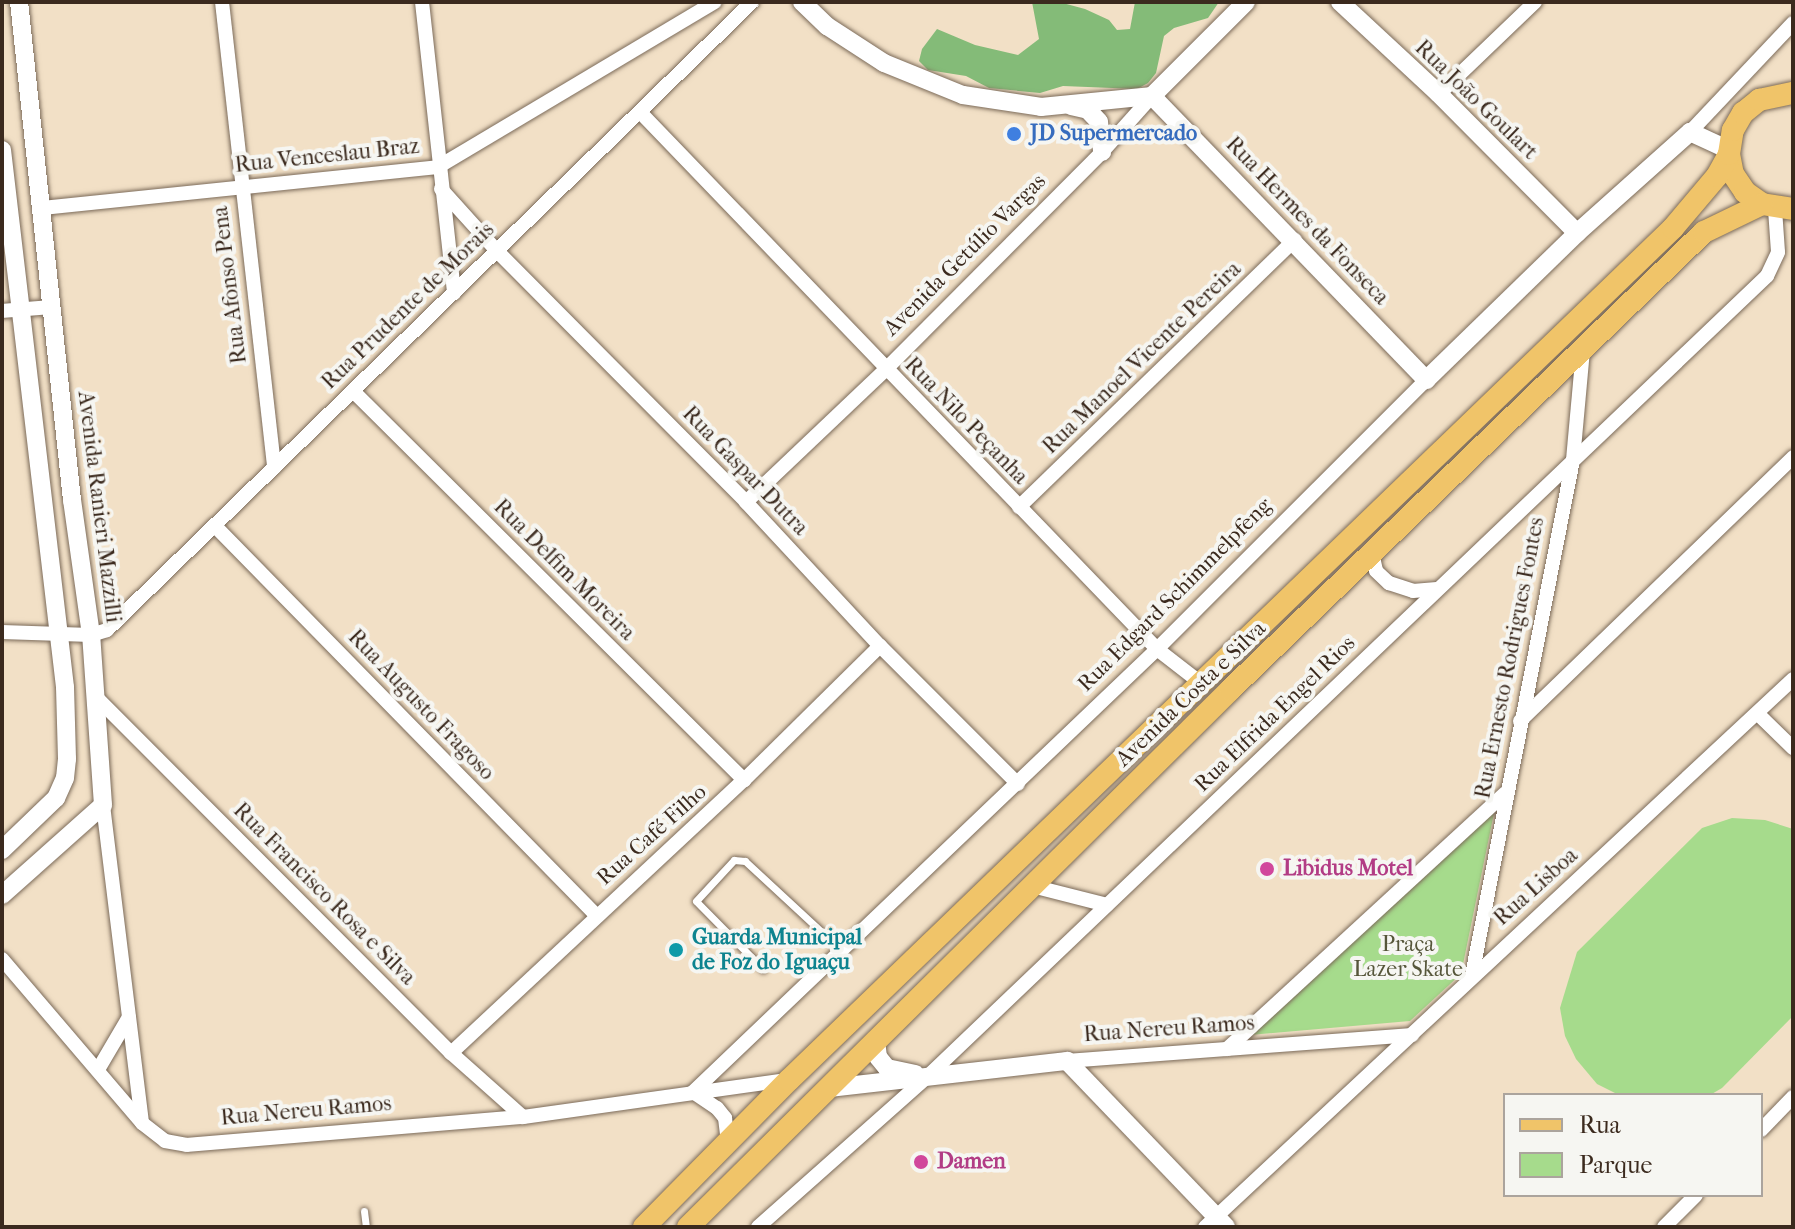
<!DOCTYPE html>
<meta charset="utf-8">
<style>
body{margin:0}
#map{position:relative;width:1795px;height:1229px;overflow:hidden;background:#f2e0c6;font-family:"IM FELL French Canon",serif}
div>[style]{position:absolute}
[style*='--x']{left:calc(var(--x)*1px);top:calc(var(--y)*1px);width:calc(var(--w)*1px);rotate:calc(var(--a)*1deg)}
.green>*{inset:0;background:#a6db8c}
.forest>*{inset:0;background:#84bb78}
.roads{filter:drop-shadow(0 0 2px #7b6a59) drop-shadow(0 0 2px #7b6a59)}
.service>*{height:7px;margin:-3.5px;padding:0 3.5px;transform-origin:3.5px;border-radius:3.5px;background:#fff}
.minor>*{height:14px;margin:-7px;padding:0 7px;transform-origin:7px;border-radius:7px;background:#fff}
.tertiary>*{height:18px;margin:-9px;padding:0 9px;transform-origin:9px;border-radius:9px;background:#fff}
.primary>*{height:22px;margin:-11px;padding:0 11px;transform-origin:11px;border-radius:11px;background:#f0c469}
.dots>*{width:22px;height:22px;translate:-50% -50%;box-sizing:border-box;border:4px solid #f6f6f2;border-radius:50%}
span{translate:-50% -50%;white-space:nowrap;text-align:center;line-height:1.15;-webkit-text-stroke:8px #f6f6f2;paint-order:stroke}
.street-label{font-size:22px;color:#3b2a1e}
.shop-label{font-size:22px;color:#366cbe;font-weight:700}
.left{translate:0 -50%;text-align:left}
.hotel-label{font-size:22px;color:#b23c85;font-weight:700}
.culture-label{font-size:22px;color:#0d838f;font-weight:700}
.park-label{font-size:22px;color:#56563a}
.frame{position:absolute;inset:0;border:4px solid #3b2a1e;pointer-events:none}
.legend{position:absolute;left:1503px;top:1093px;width:260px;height:104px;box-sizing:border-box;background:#f6f6f2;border:2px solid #aba49d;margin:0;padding:10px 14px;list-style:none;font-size:24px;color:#3b2a1e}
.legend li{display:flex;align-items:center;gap:16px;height:40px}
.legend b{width:40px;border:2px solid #aba49d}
</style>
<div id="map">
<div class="green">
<div style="clip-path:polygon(1494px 813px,1461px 974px,1410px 1021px,1250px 1035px)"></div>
<div style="clip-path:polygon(1732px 818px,1765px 820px,1793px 829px,1793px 1016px,1722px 1088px,1710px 1095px,1619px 1095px,1597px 1084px,1576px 1059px,1565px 1036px,1560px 1008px,1577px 952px,1702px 828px)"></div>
</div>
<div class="forest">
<div style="clip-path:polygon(1032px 2px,1059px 2px,1085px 9px,1109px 20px,1117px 30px,1130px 29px,1135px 2px,1219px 2px,1208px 18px,1174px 28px,1164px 36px,1156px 73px,1148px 83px,1137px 89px,1063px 86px,1040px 93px,989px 88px,966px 76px,928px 70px,919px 61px,922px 49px,937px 29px,975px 45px,1018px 55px,1039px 39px)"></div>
</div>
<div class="roads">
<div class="service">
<div style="--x:763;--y:969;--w:95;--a:-134.6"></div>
<div style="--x:696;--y:901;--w:56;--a:-47.2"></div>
<div style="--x:734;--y:860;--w:11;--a:5"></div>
<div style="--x:745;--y:861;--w:131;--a:42.8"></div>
<div style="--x:364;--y:1211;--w:16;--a:83"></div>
</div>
<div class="minor">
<div style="--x:222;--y:2;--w:468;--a:83.6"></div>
<div style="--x:422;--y:2;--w:293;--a:83.7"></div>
<div style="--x:1439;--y:94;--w:133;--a:-43.8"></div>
<div style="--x:640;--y:112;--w:745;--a:46.09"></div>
<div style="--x:1157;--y:649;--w:57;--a:37.9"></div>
<div style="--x:1690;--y:132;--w:150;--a:-46.6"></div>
<div style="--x:441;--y:189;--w:84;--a:47.9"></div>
<div style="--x:497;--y:251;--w:354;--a:45.2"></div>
<div style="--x:746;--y:502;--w:197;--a:47.1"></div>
<div style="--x:880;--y:646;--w:195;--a:45"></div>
<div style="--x:42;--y:208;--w:398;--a:-5.9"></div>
<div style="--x:438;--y:167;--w:322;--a:-30.8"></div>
<div style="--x:2;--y:311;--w:49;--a:-4.7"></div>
<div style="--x:353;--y:391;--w:552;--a:44.85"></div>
<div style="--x:746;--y:502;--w:193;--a:-43.5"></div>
<div style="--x:886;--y:369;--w:306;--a:-45.1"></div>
<div style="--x:1102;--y:152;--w:75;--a:-48.2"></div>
<div style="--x:1019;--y:507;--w:384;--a:-44.1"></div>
<div style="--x:215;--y:526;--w:545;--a:45.6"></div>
<div style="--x:1372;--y:553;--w:18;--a:77"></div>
<div style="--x:1376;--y:571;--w:18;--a:43"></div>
<div style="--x:1389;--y:583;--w:25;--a:18"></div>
<div style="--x:1413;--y:591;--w:24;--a:-5"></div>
<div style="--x:2;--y:632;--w:89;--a:1.9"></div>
<div style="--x:91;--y:635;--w:17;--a:-17"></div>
<div style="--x:107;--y:630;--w:900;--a:-44.23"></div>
<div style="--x:97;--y:698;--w:501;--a:45.08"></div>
<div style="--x:451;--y:1053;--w:96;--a:41.6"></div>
<div style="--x:1758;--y:714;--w:49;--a:44.2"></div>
<div style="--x:1520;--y:721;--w:380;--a:-44"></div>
<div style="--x:103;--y:805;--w:320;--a:83"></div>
<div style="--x:1032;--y:886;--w:77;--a:14.2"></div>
<div style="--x:2;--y:959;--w:216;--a:49.5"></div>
<div style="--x:142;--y:1123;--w:29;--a:38"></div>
<div style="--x:165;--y:1141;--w:22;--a:10"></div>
<div style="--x:187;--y:1145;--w:337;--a:-4.8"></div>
<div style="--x:523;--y:1117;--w:267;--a:-8"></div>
<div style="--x:1472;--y:975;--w:525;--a:-78.9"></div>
<div style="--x:1573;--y:460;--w:110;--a:-84.8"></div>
<div style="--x:1227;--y:1049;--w:378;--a:-42.6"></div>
<div style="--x:451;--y:1053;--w:400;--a:-43"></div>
<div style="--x:744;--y:780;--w:191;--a:-44.6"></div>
<div style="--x:1067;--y:1061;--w:346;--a:-4.3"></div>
<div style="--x:99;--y:1068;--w:59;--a:-59.5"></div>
<div style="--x:693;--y:1092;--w:642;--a:-43.67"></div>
<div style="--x:1157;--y:649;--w:380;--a:-45"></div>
<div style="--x:693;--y:1092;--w:29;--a:34"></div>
<div style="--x:717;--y:1108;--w:13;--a:51"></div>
<div style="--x:725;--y:1118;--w:26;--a:83"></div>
<div style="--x:1761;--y:1130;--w:46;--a:-45.9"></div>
<div style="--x:758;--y:1227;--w:229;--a:-41.6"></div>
<div style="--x:929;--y:1075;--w:1158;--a:-43.64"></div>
<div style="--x:1767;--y:276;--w:26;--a:-65"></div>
<div style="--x:1778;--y:252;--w:43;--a:-94"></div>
<div style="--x:1205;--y:1227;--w:804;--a:-42.98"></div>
<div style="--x:1664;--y:1227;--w:45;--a:-45"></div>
</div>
<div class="tertiary">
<div style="--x:802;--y:2;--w:35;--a:44"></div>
<div style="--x:827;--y:26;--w:68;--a:33"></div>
<div style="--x:884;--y:63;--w:85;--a:22.1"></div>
<div style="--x:963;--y:95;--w:79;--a:8.7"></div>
<div style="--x:1041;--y:107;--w:112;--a:-5.7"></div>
<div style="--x:1340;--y:2;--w:135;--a:42.9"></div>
<div style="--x:1439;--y:94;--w:196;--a:45.2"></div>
<div style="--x:1152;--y:96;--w:395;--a:46"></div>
<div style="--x:1426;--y:380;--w:211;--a:-44.2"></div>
<div style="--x:1577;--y:233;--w:152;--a:-41.8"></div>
<div style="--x:1690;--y:132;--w:43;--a:24.8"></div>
<div style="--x:1152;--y:96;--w:133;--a:-45"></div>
<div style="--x:1071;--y:106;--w:17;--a:13"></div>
<div style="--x:1088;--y:110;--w:16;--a:47"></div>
<div style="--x:1099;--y:122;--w:30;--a:84"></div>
<div style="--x:2;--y:150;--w:541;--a:83.31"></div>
<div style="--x:65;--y:687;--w:72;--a:88.4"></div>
<div style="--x:67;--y:759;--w:19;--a:96"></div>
<div style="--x:65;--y:778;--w:22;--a:114"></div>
<div style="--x:56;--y:798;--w:75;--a:136.1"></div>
<div style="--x:2;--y:895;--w:135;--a:-41.7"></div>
<div style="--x:103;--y:805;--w:170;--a:-94"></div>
<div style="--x:91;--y:635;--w:136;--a:-98"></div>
<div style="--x:72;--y:500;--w:501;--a:-96.07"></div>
<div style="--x:876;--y:1041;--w:16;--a:83"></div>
<div style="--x:878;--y:1057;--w:14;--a:51"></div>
<div style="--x:887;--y:1068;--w:29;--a:12"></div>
<div style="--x:829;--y:1088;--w:240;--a:-6.5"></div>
<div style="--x:1067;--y:1061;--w:230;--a:46.2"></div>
</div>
<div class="primary">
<div style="--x:1729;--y:154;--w:20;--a:79"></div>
<div style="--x:1733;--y:174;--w:22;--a:56"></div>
<div style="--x:1745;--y:192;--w:21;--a:35"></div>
<div style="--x:1762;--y:204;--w:31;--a:9"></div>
<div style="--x:644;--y:1227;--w:206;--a:-45.4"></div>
<div style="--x:789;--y:1080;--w:1228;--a:-43.94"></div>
<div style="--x:1673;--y:228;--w:68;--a:-49.8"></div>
<div style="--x:1717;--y:176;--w:25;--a:-61"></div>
<div style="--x:1729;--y:154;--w:24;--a:-81"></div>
<div style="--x:1733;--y:130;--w:20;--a:-60"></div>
<div style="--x:1743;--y:113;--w:21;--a:-39"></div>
<div style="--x:1759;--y:100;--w:35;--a:-12"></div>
<div style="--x:688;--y:1227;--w:763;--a:-44.73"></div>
<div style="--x:1230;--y:690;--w:659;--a:-44.02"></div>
<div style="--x:1704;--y:232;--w:64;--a:-25.8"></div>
</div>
</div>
<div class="dots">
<div style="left:1014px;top:134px;background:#3f7fe0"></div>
<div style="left:1267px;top:869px;background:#d1479c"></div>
<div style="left:676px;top:950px;background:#0f9aa8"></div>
<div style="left:921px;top:1162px;background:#d1479c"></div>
</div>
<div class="street-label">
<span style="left:1476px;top:100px;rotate:44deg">Rua João Goulart</span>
<span style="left:327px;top:156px;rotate:-6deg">Rua Venceslau Braz</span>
<span style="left:1307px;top:221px;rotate:46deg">Rua Hermes da Fonseca</span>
<span style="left:965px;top:255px;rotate:-45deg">Avenida Getúlio Vargas</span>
<span style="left:230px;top:285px;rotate:-97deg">Rua Afonso Pena</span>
<span style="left:408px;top:306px;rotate:-44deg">Rua Prudente de Morais</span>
<span style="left:1142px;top:358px;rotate:-44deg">Rua Manoel Vicente Pereira</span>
<span style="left:966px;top:421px;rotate:46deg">Rua Nilo Peçanha</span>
<span style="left:745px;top:471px;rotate:46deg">Rua Gaspar Dutra</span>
<span style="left:99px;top:507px;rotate:83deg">Avenida Ranieri Mazzilli</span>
<span style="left:564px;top:570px;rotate:45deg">Rua Delfim Moreira</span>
<span style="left:1175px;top:595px;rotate:-45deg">Rua Edgard Schimmelpfeng</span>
<span style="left:1510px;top:658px;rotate:-79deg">Rua Ernesto Rodrigues Fontes</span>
<span style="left:1191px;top:694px;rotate:-44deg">Avenida Costa e Silva</span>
<span style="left:421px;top:705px;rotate:46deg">Rua Augusto Fragoso</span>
<span style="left:1275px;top:714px;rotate:-44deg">Rua Elfrida Engel Rios</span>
<span style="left:652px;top:835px;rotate:-42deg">Rua Café Filho</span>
<span style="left:1536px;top:887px;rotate:-42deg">Rua Lisboa</span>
<span style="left:324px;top:894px;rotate:45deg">Rua Francisco Rosa e Silva</span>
<span style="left:1169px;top:1029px;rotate:-4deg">Rua Nereu Ramos</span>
<span style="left:306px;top:1111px;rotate:-5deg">Rua Nereu Ramos</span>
</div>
<div class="shop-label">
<span class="left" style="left:1030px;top:134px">JD Supermercado</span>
</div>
<div class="hotel-label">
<span class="left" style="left:1283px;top:869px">Libidus Motel</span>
<span class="left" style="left:937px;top:1162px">Damen</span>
</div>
<div class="culture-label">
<span class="left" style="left:692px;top:950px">Guarda Municipal<br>de Foz do Iguaçu</span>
</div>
<div class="park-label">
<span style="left:1408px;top:957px">Praça<br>Lazer Skate</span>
</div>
<div class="frame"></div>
<ul class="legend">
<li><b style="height:10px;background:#f0c469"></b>Rua</li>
<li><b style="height:22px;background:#a6db8c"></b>Parque</li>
</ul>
</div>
